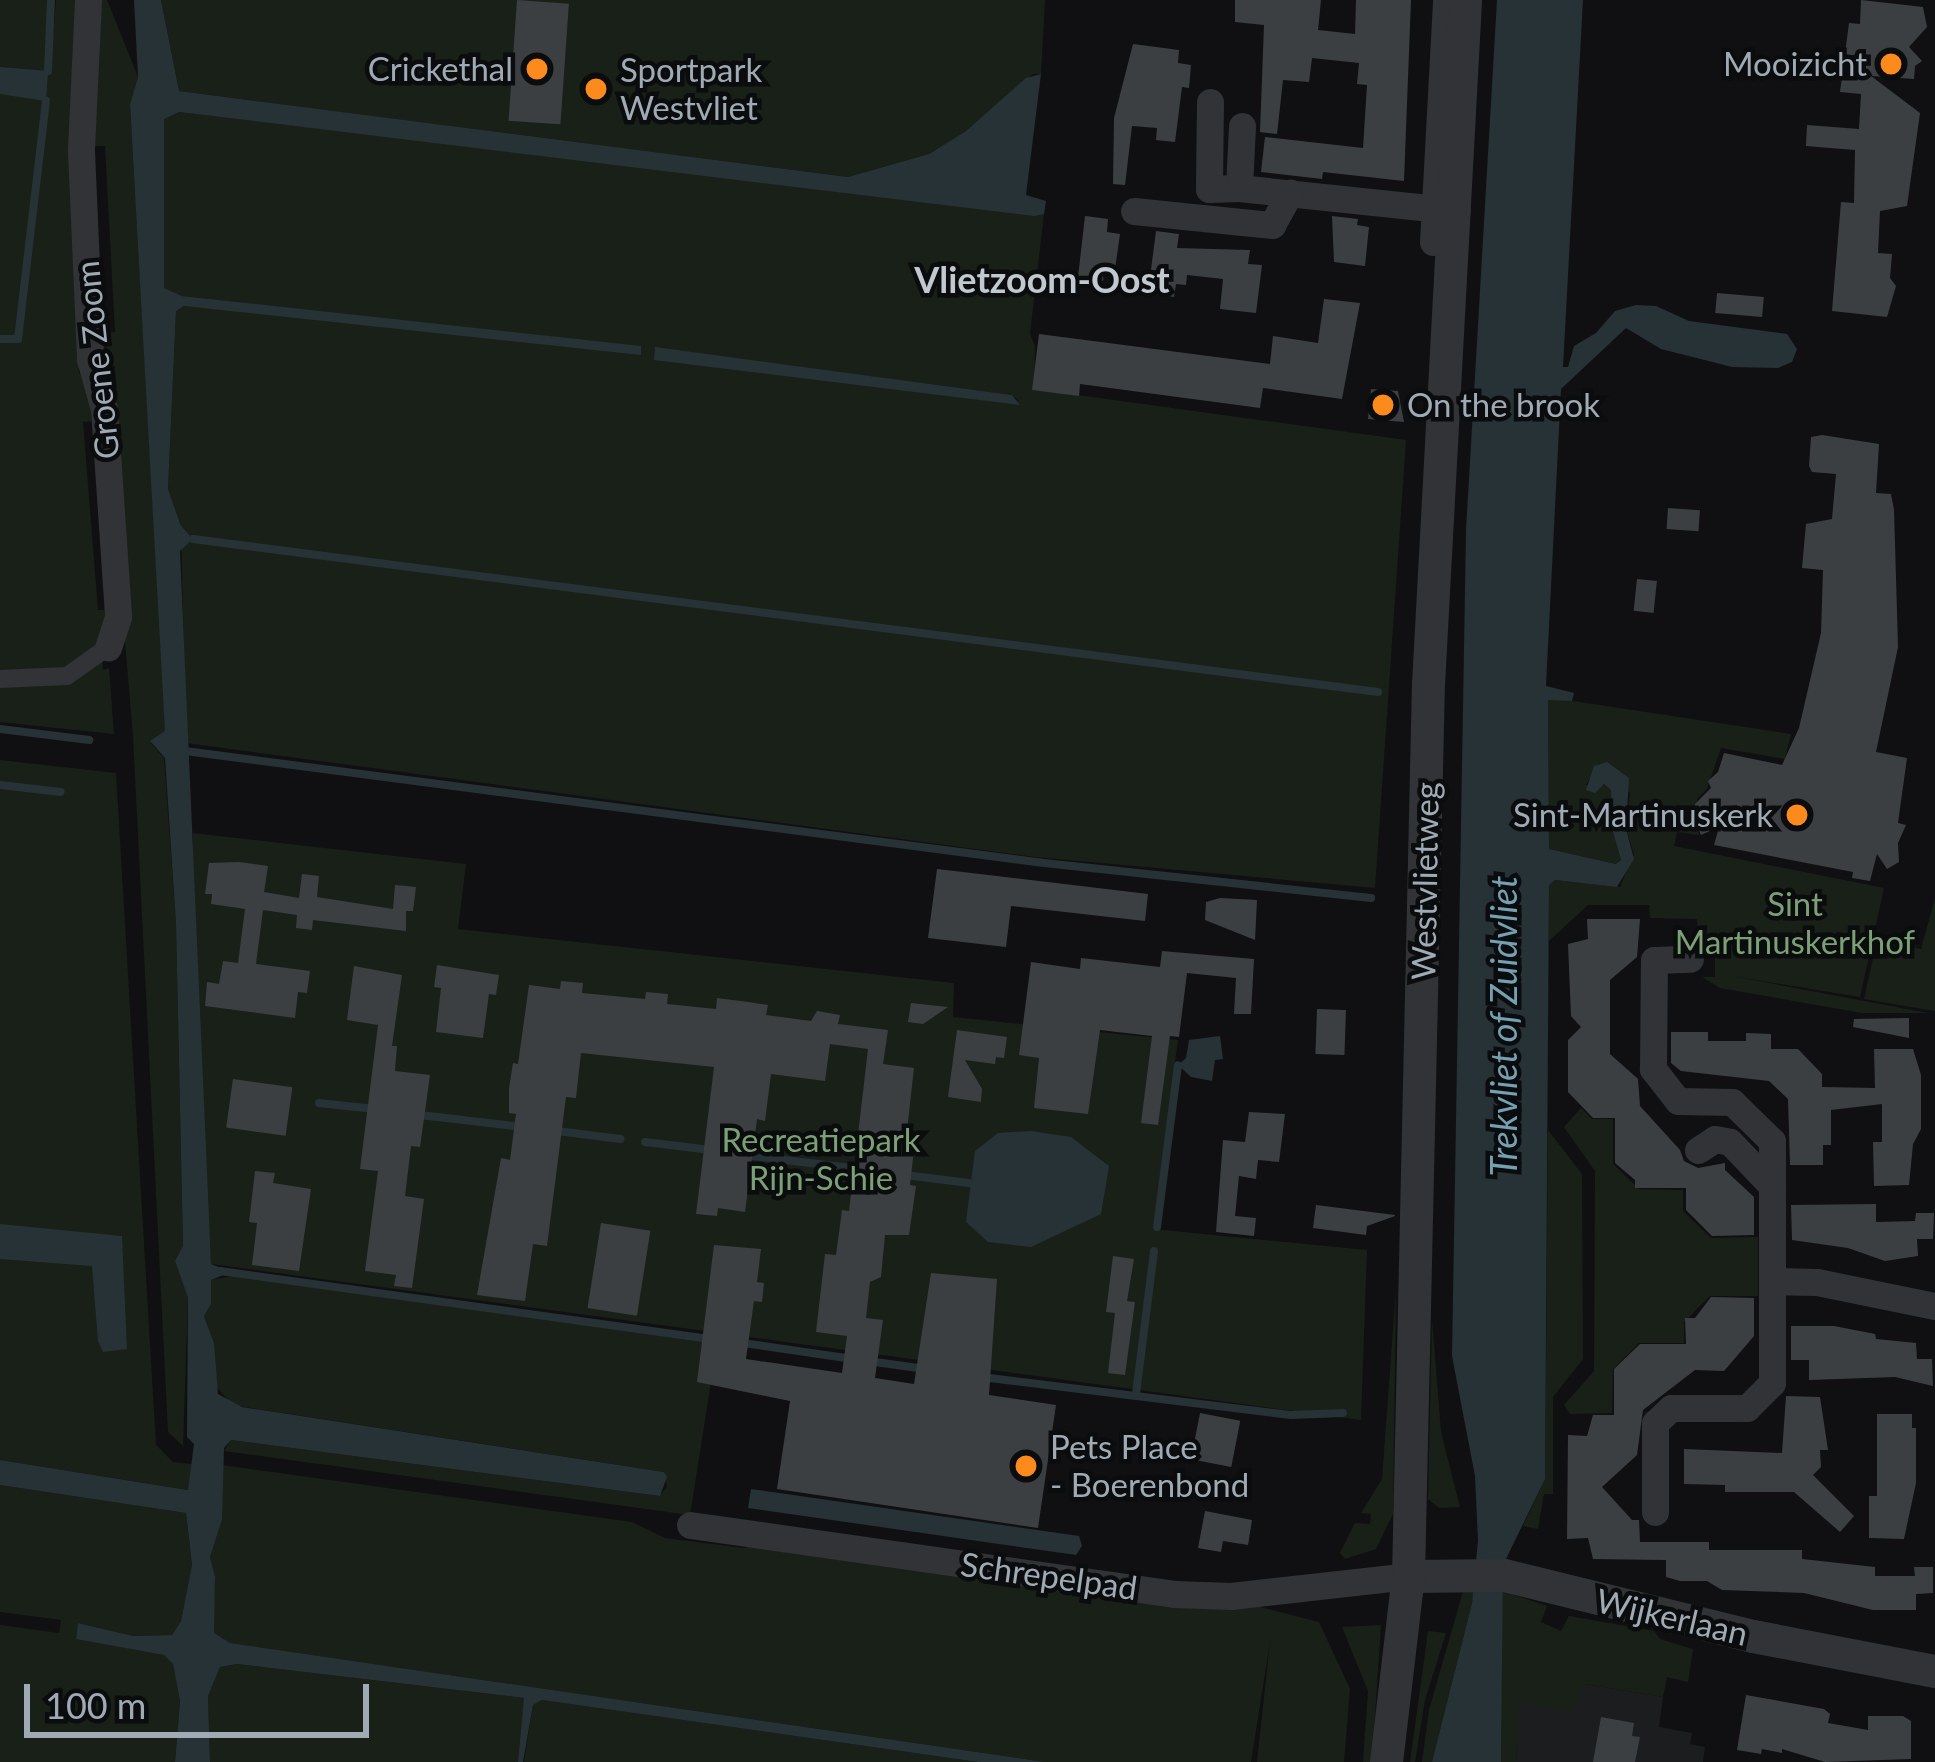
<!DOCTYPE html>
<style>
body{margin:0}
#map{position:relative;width:1935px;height:1762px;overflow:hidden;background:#101012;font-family:Lato,sans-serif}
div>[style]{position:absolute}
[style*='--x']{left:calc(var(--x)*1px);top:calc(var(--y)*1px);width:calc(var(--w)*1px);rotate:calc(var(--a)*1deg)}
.built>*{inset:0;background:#1c1d1f}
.green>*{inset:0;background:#192018}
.water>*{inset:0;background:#263236}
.stream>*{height:8px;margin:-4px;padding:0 4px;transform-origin:4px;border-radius:4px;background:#263236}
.building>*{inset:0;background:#3c3f42;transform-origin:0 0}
.pedestrian>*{height:18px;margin:-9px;padding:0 9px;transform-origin:9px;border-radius:9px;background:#313337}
.minor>*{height:27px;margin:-13.5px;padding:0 13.5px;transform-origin:13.5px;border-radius:13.5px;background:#313337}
.tertiary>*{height:33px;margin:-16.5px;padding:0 16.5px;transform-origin:16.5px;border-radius:16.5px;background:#313337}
.dots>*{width:33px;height:33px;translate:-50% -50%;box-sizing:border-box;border:6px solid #0b0c0d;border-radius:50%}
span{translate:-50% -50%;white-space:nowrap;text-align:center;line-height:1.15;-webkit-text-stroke:9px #0b0c0d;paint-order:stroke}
.poi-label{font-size:33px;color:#a0aab4}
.right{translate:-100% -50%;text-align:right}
.left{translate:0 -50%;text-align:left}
.street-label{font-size:33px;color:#a0aab4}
.park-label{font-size:33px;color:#7ba076}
.neighbourhood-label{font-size:36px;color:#c2c8cf;font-weight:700}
.water-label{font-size:36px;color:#74a0b2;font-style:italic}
.scale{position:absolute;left:24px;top:1684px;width:345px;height:54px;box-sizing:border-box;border:6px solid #a0aab4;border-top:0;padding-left:15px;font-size:36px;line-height:42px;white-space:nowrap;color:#a0aab4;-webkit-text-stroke:9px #0b0c0d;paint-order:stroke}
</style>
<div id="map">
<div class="built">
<div style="clip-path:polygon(1585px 1684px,1663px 1697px,1659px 1727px,1692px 1733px,1690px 1744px,1705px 1747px,1703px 1762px,1516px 1762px,1518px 1702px)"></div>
</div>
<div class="green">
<div style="clip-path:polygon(0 0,49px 0,53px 37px,56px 0,78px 0,76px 327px,79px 373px,91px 385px,96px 421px,83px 422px,98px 610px,110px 610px,102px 653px,103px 670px,109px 668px,114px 734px,0 722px)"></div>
<div style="clip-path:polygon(99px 0,107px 0,138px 77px,130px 104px,166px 732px,150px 742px,164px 758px,176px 924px,183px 1247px,175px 1261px,188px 1298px,183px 1446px,168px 1432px,133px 736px,99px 334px,115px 332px,105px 146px,89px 146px)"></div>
<div style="clip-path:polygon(161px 0,1045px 0,1041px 74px,1033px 74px,966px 131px,929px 154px,848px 177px,179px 91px)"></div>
<div style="clip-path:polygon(evenodd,179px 112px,1044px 214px,1030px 334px,1035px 346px,1034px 389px,1406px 440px,1375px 888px,1035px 857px,186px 743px,181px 526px,168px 489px,176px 311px,184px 306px,641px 347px,182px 296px,164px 288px,164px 118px,179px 112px,655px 348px,1012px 395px,1019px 401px,655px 348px)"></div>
<div style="clip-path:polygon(1553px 698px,1791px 734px,1785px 759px,1721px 748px,1707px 789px,1697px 799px,1699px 835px,1677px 832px,1674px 846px,1884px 888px,1860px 997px,1732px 976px,1928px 1013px,1862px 1013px,1720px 988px,1702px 977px,1715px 977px,1715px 937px,1698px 936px,1697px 919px,1650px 918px,1649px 905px,1588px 905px,1549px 941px,1549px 884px,1555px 880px,1620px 887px,1634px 854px,1626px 829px,1630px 793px,1600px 763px,1586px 785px,1608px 785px,1611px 790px,1612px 829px,1621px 860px,1617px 864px,1549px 849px,1548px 700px)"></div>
<div style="clip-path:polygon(0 760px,116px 773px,156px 1445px,173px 1462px,192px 1464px,189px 1490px,0 1460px)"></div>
<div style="clip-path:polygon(193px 833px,466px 864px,458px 929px,954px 983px,953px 1017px,1178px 1040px,1153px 1229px,1367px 1250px,1361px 1420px,211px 1264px,192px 934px)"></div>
<div style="clip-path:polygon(1935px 898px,1935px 1011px,1864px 999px,1877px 940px,1921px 949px)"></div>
<div style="clip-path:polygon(1581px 1108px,1592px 1119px,1613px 1119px,1613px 1164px,1639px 1189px,1683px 1190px,1683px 1211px,1711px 1238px,1758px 1237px,1758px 1296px,1710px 1296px,1684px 1322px,1684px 1343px,1639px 1343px,1613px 1369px,1612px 1413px,1570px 1414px,1564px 1405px,1594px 1371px,1595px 1171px,1564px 1127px)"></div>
<div style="clip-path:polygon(1548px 1130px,1582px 1174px,1583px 1359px,1553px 1397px,1553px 1494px,1544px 1494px,1538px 1529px,1523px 1526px,1545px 1479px)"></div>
<div style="clip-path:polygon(232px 1276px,717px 1344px,690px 1515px,224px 1451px,231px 1440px,659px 1496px,667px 1487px,664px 1472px,232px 1405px,215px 1385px,214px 1343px,204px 1316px,211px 1304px,211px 1280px)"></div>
<div style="clip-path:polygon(1396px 1289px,1393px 1514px,1376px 1549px,1345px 1559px,1340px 1553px,1355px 1523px,1370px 1524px,1371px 1514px,1361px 1513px,1382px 1479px)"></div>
<div style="clip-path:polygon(1432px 1318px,1441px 1432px,1460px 1507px,1439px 1508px,1428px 1499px)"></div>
<div style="clip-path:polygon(222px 1465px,632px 1522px,665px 1538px,743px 1548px,763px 1544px,1244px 1603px,1319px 1622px,1350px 1689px,1344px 1762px,1257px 1762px,1270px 1642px,1251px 1762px,1045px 1762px,229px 1643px,213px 1633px,215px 1576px,210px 1557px,222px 1520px)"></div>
<div style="clip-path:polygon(0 1485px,186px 1513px,192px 1566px,181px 1621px,172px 1635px,133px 1636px,79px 1623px,76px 1638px,164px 1655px,173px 1664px,180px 1700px,175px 1762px,0 1762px,0 1625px,59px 1633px,61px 1620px,0 1612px)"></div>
<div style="clip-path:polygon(1464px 1588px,1474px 1589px,1472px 1603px,1432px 1762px,1422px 1762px,1429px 1710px)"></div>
<div style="clip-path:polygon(1502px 1591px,1547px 1606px,1541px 1622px,1561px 1631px,1569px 1616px,1654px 1631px,1660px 1639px,1693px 1649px,1688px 1682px,1667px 1677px,1663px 1697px,1585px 1684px,1572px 1712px,1519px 1703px,1516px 1762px,1501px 1762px)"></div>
<div style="clip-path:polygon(1381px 1625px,1372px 1762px,1363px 1762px,1368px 1691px,1342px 1627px)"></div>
<div style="clip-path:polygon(1428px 1631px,1446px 1633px,1425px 1700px,1415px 1762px,1410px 1762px)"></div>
<div style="clip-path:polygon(237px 1664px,525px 1698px,518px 1762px,210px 1762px,208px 1696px,220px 1667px)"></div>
<div style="clip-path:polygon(542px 1700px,978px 1762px,524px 1762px,533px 1705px)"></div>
</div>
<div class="water">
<div style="clip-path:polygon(134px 0,161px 0,179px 91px,848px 177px,929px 154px,966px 131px,1026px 78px,1041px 74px,1026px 195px,1046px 201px,1044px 214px,1034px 216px,179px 112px,164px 119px,164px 288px,182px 296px,641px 346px,641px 355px,184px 306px,176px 311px,168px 489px,181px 526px,193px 539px,180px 551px,211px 1264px,231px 1272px,211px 1280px,211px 1304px,204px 1316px,214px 1343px,218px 1394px,242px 1407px,664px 1472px,667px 1477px,660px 1496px,231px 1440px,224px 1448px,222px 1520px,210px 1557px,215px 1576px,214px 1633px,230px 1643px,1045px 1762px,978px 1762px,542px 1700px,533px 1705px,523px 1762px,518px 1762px,524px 1698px,237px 1664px,220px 1667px,208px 1696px,210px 1762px,175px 1762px,180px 1701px,173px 1664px,164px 1655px,76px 1639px,78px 1623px,133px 1636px,172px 1635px,181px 1621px,192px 1565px,186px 1513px,0 1485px,0 1460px,188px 1490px,194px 1444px,187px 1437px,188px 1298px,175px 1261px,183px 1246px,176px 924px,165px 758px,150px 741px,165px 731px,130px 104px,138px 77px)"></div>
<div style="clip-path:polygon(1497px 0,1583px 0,1563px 367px,1568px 367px,1574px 346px,1596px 333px,1615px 311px,1636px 305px,1656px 306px,1689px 321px,1787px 334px,1797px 349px,1792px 362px,1778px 368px,1732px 367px,1661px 349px,1626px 328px,1561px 389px,1546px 686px,1574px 693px,1572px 701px,1548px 700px,1549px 849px,1616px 864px,1621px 860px,1612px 829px,1611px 790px,1604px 784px,1595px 793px,1586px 790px,1594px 766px,1607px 762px,1629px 778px,1626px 829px,1634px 859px,1617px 887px,1555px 880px,1549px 885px,1545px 1479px,1503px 1565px,1501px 1762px,1432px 1762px,1472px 1603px,1478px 1541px,1475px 1476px,1452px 1356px,1466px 530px)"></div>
<div style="clip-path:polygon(0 67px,48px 71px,46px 101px,0 94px)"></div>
<div style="clip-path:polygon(655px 347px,1012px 395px,1020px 405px,654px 360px)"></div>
<div style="clip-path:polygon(1220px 1036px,1223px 1059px,1215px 1060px,1212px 1081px,1191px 1077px,1178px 1065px,1186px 1058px,1189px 1040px)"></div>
<div style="clip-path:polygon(1031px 1131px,1071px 1137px,1109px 1166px,1101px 1214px,1031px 1247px,988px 1242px,966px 1222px,975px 1151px,998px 1133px)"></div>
<div style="clip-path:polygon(0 1224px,122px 1236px,127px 1349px,103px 1352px,98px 1341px,92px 1266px,0 1259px)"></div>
<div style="clip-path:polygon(751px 1489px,1079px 1536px,1082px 1546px,1076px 1555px,748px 1508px)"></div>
</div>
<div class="stream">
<div style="--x:48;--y:71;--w:71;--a:-87.6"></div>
<div style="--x:0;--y:339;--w:18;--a:0"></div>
<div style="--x:18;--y:339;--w:240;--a:-83.3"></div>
<div style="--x:193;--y:539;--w:1195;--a:7.36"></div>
<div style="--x:0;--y:729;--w:90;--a:7"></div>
<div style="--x:185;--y:751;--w:866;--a:7.43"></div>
<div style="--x:1044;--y:863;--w:329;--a:6.1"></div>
<div style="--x:0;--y:785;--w:61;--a:6.5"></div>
<div style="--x:319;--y:1103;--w:56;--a:6.1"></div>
<div style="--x:420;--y:1115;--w:105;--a:6.6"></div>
<div style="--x:557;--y:1131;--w:64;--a:7.1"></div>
<div style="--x:645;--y:1142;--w:66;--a:6.9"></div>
<div style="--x:744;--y:1155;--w:117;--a:6.9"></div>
<div style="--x:905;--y:1175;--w:64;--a:7.1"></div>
<div style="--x:1157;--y:1227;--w:163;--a:-82.6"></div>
<div style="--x:220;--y:1271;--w:496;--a:7.9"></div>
<div style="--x:743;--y:1343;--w:111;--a:8.3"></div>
<div style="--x:868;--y:1361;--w:58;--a:8"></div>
<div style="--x:981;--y:1377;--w:312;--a:7"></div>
<div style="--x:1291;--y:1415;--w:52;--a:-2.2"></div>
<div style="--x:1136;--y:1394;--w:144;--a:-82.8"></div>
</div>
<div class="building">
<div style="left:517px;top:0;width:52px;height:121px;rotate:4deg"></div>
<div style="clip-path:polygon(1235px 0,1321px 0,1318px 30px,1355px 34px,1356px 0,1411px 0,1404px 181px,1323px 172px,1322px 179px,1261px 172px,1265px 137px,1363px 148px,1367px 85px,1357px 84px,1359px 63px,1312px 58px,1309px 82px,1283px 80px,1277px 134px,1260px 132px,1264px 25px,1235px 22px)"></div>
<div style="clip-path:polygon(1861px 0,1923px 7px,1927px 27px,1909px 47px,1922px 61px,1915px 66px,1914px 79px,1871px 76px,1920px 113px,1907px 206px,1880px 211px,1878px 253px,1892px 254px,1890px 278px,1896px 286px,1887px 317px,1832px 311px,1841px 202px,1854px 203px,1855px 150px,1806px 146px,1807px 125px,1859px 129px,1861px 94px,1840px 92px,1849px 23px,1860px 24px)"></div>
<div style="clip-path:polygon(1133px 44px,1179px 50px,1178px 63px,1191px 65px,1189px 88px,1182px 87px,1175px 142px,1156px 140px,1157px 128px,1132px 126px,1125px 185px,1113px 184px,1114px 118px)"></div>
<div style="clip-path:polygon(1085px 216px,1108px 219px,1107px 232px,1120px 234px,1115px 269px,1104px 268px,1103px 281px,1078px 277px)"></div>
<div style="clip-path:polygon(1332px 216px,1358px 219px,1357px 225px,1369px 227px,1365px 266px,1334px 262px)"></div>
<div style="clip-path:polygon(1156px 231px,1179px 234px,1177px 248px,1250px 250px,1248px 264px,1262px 265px,1256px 313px,1220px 309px,1223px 279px,1187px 275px,1186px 285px,1176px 284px,1174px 297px,1148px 293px)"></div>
<div style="left:1717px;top:293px;width:47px;height:20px;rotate:5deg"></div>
<div style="clip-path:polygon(1324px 299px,1360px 303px,1342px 399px,1263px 388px,1260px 408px,1080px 384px,1079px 396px,1032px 390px,1039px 334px,1270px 364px,1273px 336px,1318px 343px)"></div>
<div style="clip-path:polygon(1371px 389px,1398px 391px,1404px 422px,1368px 419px)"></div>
<div style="clip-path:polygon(1822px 435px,1879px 444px,1876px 493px,1891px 494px,1894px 510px,1898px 647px,1876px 752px,1907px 758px,1898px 823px,1906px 825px,1898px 843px,1899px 862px,1887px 869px,1877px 854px,1870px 881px,1852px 878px,1853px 872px,1714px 845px,1719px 827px,1701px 835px,1695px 821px,1695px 804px,1711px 788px,1708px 781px,1718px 772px,1724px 753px,1782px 765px,1799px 728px,1821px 633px,1823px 570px,1802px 568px,1806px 524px,1832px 519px,1836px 474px,1812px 472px,1809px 466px,1811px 437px)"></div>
<div style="left:1668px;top:508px;width:32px;height:21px;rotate:4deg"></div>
<div style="left:1637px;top:579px;width:20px;height:32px;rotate:6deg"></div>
<div style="clip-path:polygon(239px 862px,268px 866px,264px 892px,299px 898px,302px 874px,319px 876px,317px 897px,393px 909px,395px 885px,416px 887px,413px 911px,406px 911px,406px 931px,313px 920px,312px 930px,296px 928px,297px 915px,263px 910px,256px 964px,310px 971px,307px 993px,298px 992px,295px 1018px,205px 1006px,207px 982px,219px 984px,223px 961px,238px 963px,245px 909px,211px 904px,212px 894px,205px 894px,209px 863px)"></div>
<div style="clip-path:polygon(937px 869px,1148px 894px,1145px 921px,1011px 906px,1006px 947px,928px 938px)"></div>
<div style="clip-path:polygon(1220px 898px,1257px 900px,1255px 940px,1205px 920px,1206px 902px)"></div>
<div style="clip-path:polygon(1587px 919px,1640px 919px,1637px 957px,1610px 980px,1610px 1054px,1638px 1079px,1640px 1106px,1680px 1150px,1684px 1161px,1698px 1168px,1725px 1163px,1725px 1170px,1754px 1197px,1754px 1235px,1712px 1236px,1686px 1210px,1686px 1188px,1635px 1188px,1635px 1180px,1615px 1163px,1615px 1118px,1593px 1118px,1568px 1092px,1568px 1040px,1581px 1027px,1571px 1016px,1568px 944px,1588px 939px)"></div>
<div style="clip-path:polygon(1162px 951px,1254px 959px,1251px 1014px,1234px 1014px,1236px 978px,1187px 973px,1179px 1037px,1170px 1036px,1158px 1125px,1141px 1123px,1152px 1036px,1100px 1030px,1088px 1114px,1034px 1108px,1039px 1058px,1019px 1055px,1031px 962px,1080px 969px,1081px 958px,1160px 967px)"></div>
<div style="clip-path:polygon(437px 965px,499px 975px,496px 995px,489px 994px,483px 1038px,436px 1032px,441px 988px,434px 987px)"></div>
<div style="clip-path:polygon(354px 966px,402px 975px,392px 1046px,397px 1046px,395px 1071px,430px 1075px,420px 1147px,411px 1146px,405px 1196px,424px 1199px,412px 1288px,394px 1286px,396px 1275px,365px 1271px,378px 1171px,360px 1169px,378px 1025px,347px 1020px)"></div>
<div style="clip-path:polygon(561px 981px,583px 983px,582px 993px,645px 999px,646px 992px,668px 994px,667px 1004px,716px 1009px,717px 998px,748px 1002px,768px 1005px,766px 1015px,811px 1021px,817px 1011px,840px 1015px,838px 1024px,888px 1030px,883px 1064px,914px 1068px,905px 1149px,914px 1149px,910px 1185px,916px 1186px,909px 1235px,885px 1235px,881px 1277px,870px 1282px,866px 1318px,883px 1320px,875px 1378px,914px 1384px,931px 1273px,997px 1279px,989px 1395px,1056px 1405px,1038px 1528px,777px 1489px,790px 1401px,697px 1382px,714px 1245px,761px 1249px,757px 1282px,764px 1283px,762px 1302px,754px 1301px,746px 1359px,842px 1373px,847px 1336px,816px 1332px,825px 1254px,836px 1255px,842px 1210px,849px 1211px,868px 1049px,830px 1044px,825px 1081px,771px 1074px,765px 1121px,757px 1119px,745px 1212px,718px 1208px,717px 1216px,696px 1214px,714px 1067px,581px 1053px,576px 1098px,566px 1097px,547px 1246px,533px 1244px,525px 1301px,477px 1295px,501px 1158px,510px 1160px,516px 1114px,509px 1113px,509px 1088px,513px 1063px,518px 1064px,529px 985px,560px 989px)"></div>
<div style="clip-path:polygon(911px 1003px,948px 1007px,923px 1024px,908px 1022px)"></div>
<div style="left:1317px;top:1009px;width:29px;height:45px;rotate:2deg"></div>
<div style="clip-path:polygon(1909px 1018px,1909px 1038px,1853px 1027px,1854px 1019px)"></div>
<div style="clip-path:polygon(957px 1030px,1007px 1037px,1004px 1058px,996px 1057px,995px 1064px,965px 1060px,982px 1089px,981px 1102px,948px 1097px)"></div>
<div style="clip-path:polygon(1671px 1032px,1708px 1032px,1708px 1041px,1746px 1041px,1746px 1033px,1771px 1034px,1771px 1049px,1798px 1049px,1822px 1074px,1822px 1087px,1875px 1088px,1874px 1049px,1913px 1049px,1921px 1075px,1921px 1129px,1913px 1144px,1909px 1185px,1874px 1186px,1873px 1142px,1882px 1142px,1882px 1104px,1831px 1110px,1831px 1145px,1823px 1145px,1823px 1165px,1790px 1165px,1788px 1099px,1769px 1081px,1681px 1071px,1671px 1063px)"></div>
<div style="left:233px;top:1079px;width:60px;height:49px;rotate:8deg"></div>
<div style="clip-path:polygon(1249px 1112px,1285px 1114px,1279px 1162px,1258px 1160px,1256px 1179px,1239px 1176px,1235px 1216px,1256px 1218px,1254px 1236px,1216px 1232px,1223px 1140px,1245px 1142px)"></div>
<div style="clip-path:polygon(255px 1171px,275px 1173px,273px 1183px,311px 1189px,299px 1271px,252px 1265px,257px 1223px,249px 1222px)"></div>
<div style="clip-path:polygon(1876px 1204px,1876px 1222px,1915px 1221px,1916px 1213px,1934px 1213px,1933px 1239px,1917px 1239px,1918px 1256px,1885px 1261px,1848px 1248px,1792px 1240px,1791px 1205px)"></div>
<div style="clip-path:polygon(1316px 1205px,1395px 1215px,1395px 1216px,1367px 1226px,1366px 1235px,1313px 1228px)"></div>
<div style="left:601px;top:1223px;width:50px;height:86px;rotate:9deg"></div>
<div style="clip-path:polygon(1113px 1256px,1134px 1259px,1127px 1301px,1135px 1302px,1125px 1375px,1108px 1373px,1115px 1313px,1106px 1312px)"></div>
<div style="clip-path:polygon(1711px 1297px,1754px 1298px,1754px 1336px,1724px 1371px,1695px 1370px,1643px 1410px,1637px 1455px,1602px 1487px,1632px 1520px,1639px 1520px,1640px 1542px,1709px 1542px,1709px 1550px,1802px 1550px,1802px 1559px,1875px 1567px,1875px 1576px,1915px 1576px,1914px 1567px,1933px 1567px,1933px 1593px,1916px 1594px,1916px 1610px,1873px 1610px,1804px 1593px,1722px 1590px,1707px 1581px,1680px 1581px,1666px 1577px,1666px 1560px,1593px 1559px,1588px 1538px,1567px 1539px,1568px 1435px,1587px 1436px,1593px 1415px,1614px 1415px,1614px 1369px,1640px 1344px,1686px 1344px,1685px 1318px,1695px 1318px)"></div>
<div style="clip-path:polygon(1791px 1326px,1834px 1326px,1875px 1334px,1876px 1339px,1916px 1343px,1917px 1359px,1932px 1359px,1933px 1386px,1895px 1377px,1809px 1380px,1809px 1360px,1791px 1360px)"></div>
<div style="clip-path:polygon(1786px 1396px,1820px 1397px,1828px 1450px,1820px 1450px,1821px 1467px,1813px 1475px,1854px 1516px,1840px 1532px,1794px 1492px,1725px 1492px,1725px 1485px,1684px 1484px,1684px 1449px,1782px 1453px)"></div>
<div style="left:1200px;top:1413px;width:41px;height:47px;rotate:11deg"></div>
<div style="clip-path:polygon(1877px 1414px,1912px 1414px,1912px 1428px,1916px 1428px,1916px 1483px,1904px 1539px,1869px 1538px,1869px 1496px,1877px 1496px)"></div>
<div style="clip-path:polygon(1205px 1511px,1252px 1520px,1248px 1545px,1223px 1541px,1221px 1552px,1198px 1548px)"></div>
<div style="clip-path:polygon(1746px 1695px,1824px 1709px,1830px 1714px,1828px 1723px,1868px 1730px,1868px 1716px,1903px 1716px,1911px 1721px,1911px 1759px,1825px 1762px,1782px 1749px,1782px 1753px,1762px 1749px,1761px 1754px,1737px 1750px)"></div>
<div style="clip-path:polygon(1601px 1717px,1634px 1723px,1632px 1736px,1640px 1737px,1635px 1762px,1593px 1762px)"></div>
</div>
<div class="pedestrian">
<div style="--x:0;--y:679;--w:67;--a:-2.6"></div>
<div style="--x:67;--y:676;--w:50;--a:-35.3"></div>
</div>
<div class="minor">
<div style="--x:88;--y:0;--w:151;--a:92.7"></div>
<div style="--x:81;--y:151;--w:208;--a:87.5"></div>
<div style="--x:90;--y:359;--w:52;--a:74.4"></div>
<div style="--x:104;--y:409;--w:208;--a:86.1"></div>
<div style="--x:118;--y:617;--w:32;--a:108"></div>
<div style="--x:1210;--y:102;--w:87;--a:90.7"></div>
<div style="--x:1209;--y:189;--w:30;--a:-2"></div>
<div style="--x:1242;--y:126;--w:62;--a:92.8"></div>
<div style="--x:1239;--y:188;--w:219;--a:6"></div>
<div style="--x:1134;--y:211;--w:139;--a:5.8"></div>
<div style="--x:1272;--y:225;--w:37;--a:-61"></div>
<div style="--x:1433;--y:242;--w:242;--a:-86.9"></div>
<div style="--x:1698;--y:1150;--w:20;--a:-33"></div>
<div style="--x:1715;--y:1139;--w:15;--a:11"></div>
<div style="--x:1730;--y:1142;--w:61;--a:46.3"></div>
<div style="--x:1772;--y:1281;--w:45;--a:1.3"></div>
<div style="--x:1817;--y:1282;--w:120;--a:11.5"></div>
<div style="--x:1655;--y:1512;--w:89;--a:-90"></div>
<div style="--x:1655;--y:1423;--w:22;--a:-43"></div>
<div style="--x:1671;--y:1408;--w:76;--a:0"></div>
<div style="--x:1747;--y:1408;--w:35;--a:-45"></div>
<div style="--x:1772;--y:1383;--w:242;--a:-90"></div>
<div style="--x:1772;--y:1141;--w:56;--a:-135.7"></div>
<div style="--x:1732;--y:1102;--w:54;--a:-178.9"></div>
<div style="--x:1678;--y:1101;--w:41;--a:-128"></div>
<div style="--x:1653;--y:1069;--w:109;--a:-89.5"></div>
<div style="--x:1654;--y:960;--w:36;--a:-2"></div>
<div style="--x:690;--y:1525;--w:489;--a:8.1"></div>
<div style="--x:1174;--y:1594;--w:57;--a:2"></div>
<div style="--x:1231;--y:1596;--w:178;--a:-6.4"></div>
</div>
<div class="tertiary">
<div style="--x:1408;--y:1576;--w:96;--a:-0.6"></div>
<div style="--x:1504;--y:1575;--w:256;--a:13.8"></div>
<div style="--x:1753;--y:1636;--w:185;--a:10.9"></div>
<div style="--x:1386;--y:1762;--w:187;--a:-83.3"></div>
<div style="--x:1408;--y:1576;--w:892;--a:-88.72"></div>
<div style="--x:1428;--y:684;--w:685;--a:-86.9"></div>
</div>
<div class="dots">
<div style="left:1891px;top:64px;background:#fd8a1d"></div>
<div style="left:537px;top:69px;background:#fd8a1d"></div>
<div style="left:596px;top:89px;background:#fd8a1d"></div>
<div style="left:1383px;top:405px;background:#fd8a1d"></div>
<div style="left:1797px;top:815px;background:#fd8a1d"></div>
<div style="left:1026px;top:1466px;background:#fd8a1d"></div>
</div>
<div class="poi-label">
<span class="right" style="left:1867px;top:64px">Mooizicht</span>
<span class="right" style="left:513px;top:69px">Crickethal</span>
<span class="left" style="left:620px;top:89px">Sportpark<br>Westvliet</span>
<span class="left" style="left:1407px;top:405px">On the brook</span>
<span class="right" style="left:1773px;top:815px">Sint-Martinuskerk</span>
<span class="left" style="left:1050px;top:1466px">Pets Place<br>- Boerenbond</span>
</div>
<div class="street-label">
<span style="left:97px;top:360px;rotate:-96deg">Groene Zoom</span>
<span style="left:1425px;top:881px;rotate:-89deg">Westvlietweg</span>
<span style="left:1049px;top:1576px;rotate:8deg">Schrepelpad</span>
<span style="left:1672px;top:1617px;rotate:13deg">Wijkerlaan</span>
</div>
<div class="park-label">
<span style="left:1795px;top:923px">Sint<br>Martinuskerkhof</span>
<span style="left:821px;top:1159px">Recreatiepark<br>Rijn-Schie</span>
</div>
<div class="neighbourhood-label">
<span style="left:1042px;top:280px">Vlietzoom-Oost</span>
</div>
<div class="water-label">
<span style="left:1504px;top:1026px;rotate:-90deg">Trekvliet of Zuidvliet</span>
</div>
<div class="scale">100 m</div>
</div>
